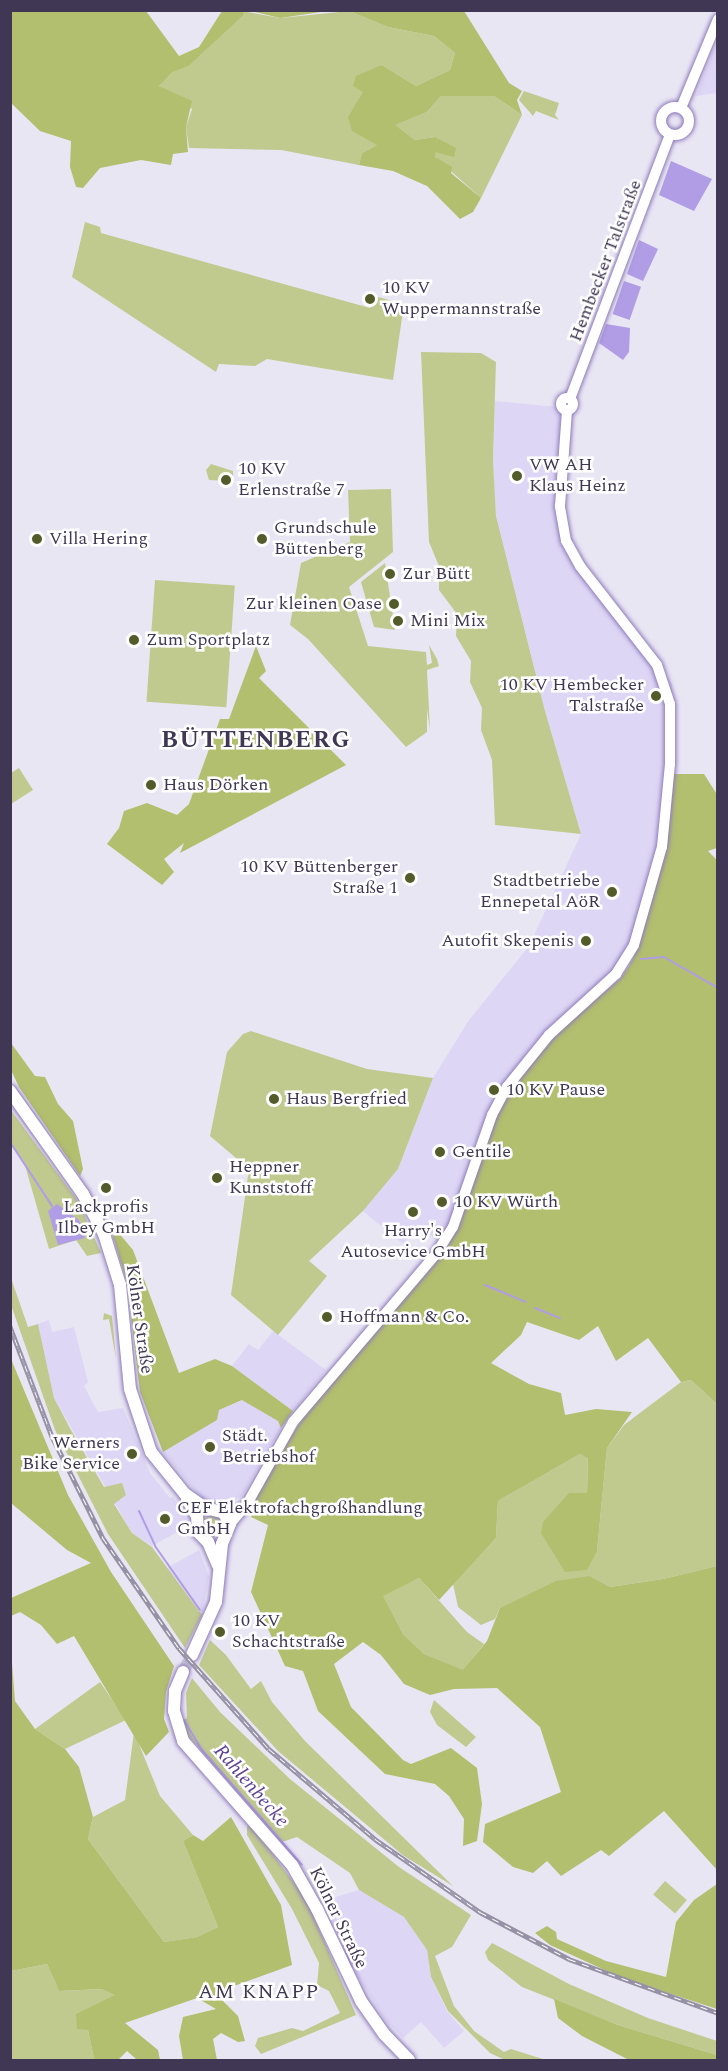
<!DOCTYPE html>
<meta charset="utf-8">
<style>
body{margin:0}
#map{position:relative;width:728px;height:2071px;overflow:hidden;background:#e9e6f4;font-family:Spectral,serif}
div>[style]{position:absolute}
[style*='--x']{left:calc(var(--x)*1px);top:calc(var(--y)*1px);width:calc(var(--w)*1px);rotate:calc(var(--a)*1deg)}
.built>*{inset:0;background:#ded6f5}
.green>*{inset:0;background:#c0ca8f;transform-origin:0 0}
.round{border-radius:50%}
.forest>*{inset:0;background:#b2bf6e}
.water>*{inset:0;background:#b09de5;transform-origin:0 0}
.stream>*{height:2px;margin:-1px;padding:0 1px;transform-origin:1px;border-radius:1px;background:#b09de5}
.major-tunnel>*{height:12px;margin-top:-6px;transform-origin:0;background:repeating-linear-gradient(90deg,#c7c3d4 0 12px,transparent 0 18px)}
.roads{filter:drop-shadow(0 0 2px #8d7bbb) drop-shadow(0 0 2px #8d7bbb)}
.minor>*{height:10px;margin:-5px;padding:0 5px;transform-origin:5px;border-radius:5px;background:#fff}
.minor>.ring{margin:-5px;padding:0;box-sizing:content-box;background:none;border:10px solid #fff;border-radius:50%}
.major>*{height:12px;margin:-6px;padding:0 6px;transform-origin:6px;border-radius:6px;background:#fff}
.rail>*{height:4.5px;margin-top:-2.25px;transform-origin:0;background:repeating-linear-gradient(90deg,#fff 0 7px,#9691a5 0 14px);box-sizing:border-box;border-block:2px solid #9691a5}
.dots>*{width:16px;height:16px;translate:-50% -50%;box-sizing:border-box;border:3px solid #fff;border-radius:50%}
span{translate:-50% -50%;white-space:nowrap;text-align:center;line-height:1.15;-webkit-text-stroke:5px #fff;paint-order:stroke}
.street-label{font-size:18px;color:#3f3753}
.poi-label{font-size:18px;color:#3f3753}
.left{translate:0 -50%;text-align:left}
.right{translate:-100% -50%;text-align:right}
.water-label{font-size:20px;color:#5f4298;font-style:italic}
.neighbourhood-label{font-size:20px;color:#3f3753;letter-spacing:1.5px}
.district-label{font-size:24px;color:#3f3753;font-weight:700;letter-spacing:1.5px}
.frame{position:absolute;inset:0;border:12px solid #3f3753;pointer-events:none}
</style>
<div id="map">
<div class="built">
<div style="clip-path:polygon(717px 41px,717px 93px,696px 96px)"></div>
<div style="clip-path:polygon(495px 401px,558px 407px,572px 417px,564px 508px,568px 532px,576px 552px,672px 684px,674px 774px,640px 944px,621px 978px,478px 1164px,447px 1249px,419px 1226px,403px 1244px,363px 1211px,398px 1169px,433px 1078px,469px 1020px,529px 946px,581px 834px,545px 711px,496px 516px,493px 460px)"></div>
<div style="clip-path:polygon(49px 1320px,52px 1332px,74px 1327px,88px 1382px,84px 1386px,98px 1412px,123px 1408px,150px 1473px,170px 1498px,173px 1497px,190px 1525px,152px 1546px,132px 1533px,54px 1398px,38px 1324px)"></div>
<div style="clip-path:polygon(273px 1331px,326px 1370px,293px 1411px,232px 1366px,249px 1344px,258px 1350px)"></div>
<div style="clip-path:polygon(243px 1400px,279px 1421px,281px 1428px,242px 1496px,225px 1505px,204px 1501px,163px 1452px,216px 1420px,219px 1410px)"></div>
<div style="clip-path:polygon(199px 1550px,209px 1577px,202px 1615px,167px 1568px)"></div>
<div style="clip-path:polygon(359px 1890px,404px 1917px,427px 1950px,431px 1977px,447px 2011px,464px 2031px,444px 2048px,421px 2022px,403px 2038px,386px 2021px,353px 1969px,335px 1930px,329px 1899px)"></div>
</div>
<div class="green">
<div style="clip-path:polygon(242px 11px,280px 18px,349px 11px,388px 27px,434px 36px,455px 53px,450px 70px,416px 86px,382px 65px,363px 92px,377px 145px,362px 153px,359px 165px,281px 150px,189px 148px,186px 127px,192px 109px,159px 86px,172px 71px,189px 66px,245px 14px)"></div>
<div style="clip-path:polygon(524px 91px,559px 103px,555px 115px,559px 120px,536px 111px,533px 116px,519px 100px)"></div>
<div style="clip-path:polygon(441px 96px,494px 96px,522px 115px,481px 198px,435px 157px,435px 137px,415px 140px,394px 125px,427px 112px)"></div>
<div style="clip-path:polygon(85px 222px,100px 227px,101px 233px,370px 308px,378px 297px,404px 304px,393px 380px,267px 359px,255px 366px,219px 364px,216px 372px,72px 277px)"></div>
<div style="clip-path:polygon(421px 352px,481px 353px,496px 362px,493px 460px,496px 516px,545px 711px,581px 834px,495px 825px,492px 760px,481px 730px,482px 708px,470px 682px,471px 661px,456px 636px,457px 614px,439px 590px,439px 566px,429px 542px)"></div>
<div style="clip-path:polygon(211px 464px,233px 471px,233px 476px,229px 481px,209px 480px,206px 470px)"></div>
<div style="clip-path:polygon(391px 489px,393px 552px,349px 587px,368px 646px,426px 652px,427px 665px,432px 663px,429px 645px,437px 659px,439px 666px,427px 670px,430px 730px,427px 709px,427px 732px,406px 747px,308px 639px,290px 625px,301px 563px,350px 542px,348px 490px)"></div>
<div style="clip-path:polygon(385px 563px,395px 630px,374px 627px,361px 582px)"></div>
<div style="left:155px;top:580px;width:80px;height:122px;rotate:4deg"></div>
<div style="clip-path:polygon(19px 768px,33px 790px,11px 804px,11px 773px)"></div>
<div style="clip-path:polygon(251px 1031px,367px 1069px,433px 1078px,398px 1169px,363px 1211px,309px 1261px,327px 1276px,278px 1335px,231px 1295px,249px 1169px,210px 1136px,227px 1052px,243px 1034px)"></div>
<div style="clip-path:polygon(10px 1109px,78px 1201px,101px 1253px,87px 1256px,76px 1240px,49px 1249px,24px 1162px,11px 1145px)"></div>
<div style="clip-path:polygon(11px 1278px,28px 1327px,38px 1324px,54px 1398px,71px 1430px,104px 1487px,122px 1483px,126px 1495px,114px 1504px,132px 1533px,152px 1547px,202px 1615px,185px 1648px,108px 1534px,55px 1430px,11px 1305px)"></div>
<div style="clip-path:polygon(104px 1313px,112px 1316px,116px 1359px,109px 1319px,103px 1320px)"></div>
<div style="clip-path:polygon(691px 1380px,717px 1404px,717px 1566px,663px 1579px,610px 1587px,590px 1576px,500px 1608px,495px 1619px,481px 1625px,458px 1607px,453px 1584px,496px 1538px,498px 1501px,580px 1454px,588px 1457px,587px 1493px,597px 1551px,607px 1448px,624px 1425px,681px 1382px)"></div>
<div class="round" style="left:202px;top:1515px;width:22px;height:22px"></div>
<div style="clip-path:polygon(419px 1578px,467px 1632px,484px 1644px,463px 1671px,424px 1654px,403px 1634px,382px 1595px)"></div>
<div style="clip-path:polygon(210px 1640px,226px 1655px,251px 1689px,261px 1681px,272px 1702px,305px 1741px,453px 1886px,404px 1856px,278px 1751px,199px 1665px)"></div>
<div style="clip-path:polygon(192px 1678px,220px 1712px,290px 1779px,399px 1867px,471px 1915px,452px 1947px,435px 1956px,454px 2006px,474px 2031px,504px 2052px,511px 2049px,546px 2060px,505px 2060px,490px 2053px,448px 2011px,431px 1977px,427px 1950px,404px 1917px,359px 1890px,350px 1873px,297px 1837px,282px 1842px,186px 1733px,182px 1721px,187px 1718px,186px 1693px)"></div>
<div style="clip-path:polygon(100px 1682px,126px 1720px,65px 1749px,35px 1729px)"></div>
<div style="clip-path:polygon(434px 1700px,476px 1737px,466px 1747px,437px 1725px,430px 1712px)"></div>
<div style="clip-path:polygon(134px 1732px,160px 1796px,193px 1835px,183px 1841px,218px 1927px,197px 1937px,164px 1942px,88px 1839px,93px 1817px,125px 1800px)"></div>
<div style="clip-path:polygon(251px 1825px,306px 1899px,356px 2015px,261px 2054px,255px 2046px,258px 2038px,292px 2028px,303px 2031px,340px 2013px,329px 1991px,317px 1985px,319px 1963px,292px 1909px,247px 1835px,247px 1826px)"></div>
<div style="left:665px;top:1881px;width:29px;height:18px;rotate:41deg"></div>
<div style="clip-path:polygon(492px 1943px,569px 1984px,648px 2018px,717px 2041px,717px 2055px,618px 2025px,522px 1987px,488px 1960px,485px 1952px)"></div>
<div style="clip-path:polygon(47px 1964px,59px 1991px,103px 1989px,116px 1995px,88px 2030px,94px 2059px,11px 2060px,11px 1971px)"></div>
</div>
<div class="forest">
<div style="clip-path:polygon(11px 10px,146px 11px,179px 56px,199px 47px,222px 11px,242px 11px,245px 14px,189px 66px,172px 72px,159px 86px,192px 101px,186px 127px,188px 152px,173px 154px,171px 165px,141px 160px,100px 168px,83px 188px,76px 187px,70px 167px,71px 141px,40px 131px,11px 103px)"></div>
<div style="clip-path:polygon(251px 11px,328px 11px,280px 18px)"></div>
<div style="clip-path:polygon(349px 11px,464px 11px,509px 83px,522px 91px,517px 100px,522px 115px,494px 96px,441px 96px,427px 112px,395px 125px,415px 140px,435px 137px,456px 148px,454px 157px,435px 152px,435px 157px,452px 167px,451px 173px,481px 198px,473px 212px,460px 219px,427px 186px,393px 171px,359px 165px,362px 153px,377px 145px,352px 131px,348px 117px,363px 92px,353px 86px,356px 76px,382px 65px,416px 86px,450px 70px,455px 53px,434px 36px,388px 27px)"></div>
<div style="clip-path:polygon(256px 646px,266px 671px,259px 678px,346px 765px,180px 853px,184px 843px,164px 859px,174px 872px,162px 885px,107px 844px,119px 828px,124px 811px,147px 803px,177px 815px,189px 804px,220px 719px,229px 719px)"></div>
<div style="clip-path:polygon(674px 774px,704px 774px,718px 796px,717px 848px,708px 851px,718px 861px,717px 1404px,691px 1380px,681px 1382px,648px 1338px,616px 1361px,598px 1326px,579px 1340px,527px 1322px,521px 1335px,491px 1363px,529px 1384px,561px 1393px,565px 1415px,596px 1409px,632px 1412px,607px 1448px,597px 1551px,587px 1570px,565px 1572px,541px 1533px,543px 1522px,569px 1493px,587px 1493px,588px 1458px,580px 1454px,498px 1501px,496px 1538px,439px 1600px,419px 1578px,383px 1596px,403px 1634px,424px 1654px,463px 1670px,487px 1641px,500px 1608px,556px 1581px,590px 1576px,610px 1587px,663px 1579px,717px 1566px,717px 1870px,664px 1811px,609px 1856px,601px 1850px,561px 1876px,547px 1861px,533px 1873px,513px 1867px,483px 1842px,485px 1824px,561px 1792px,540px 1727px,497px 1688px,454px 1689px,430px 1695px,404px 1684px,381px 1655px,363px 1642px,334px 1664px,351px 1707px,403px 1760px,411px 1764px,451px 1748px,477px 1768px,482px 1804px,477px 1841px,463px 1846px,464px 1819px,449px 1796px,435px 1784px,385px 1774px,318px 1711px,303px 1671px,285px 1666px,251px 1592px,268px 1525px,251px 1517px,257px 1493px,300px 1422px,359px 1347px,447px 1249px,500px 1107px,514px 1083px,561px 1030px,621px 978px,629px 966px,640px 944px)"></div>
<div style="clip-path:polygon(11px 1043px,35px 1076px,45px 1077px,58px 1104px,73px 1121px,83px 1169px,80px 1176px,19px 1087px,11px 1070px)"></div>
<div style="clip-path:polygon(108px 1220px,133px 1250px,179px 1373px,215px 1359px,232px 1366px,293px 1411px,281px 1428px,278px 1421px,242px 1400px,219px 1410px,217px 1420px,163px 1452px,140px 1392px,127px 1283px)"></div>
<div style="clip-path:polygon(11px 1359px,68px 1495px,111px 1572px,174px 1666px,166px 1692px,164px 1719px,169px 1732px,146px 1756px,74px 1636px,57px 1644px,41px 1625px,20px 1612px,11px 1616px,11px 1598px,91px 1563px,67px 1550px,11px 1503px)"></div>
<div style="clip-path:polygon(10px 1638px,15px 1701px,35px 1729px,65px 1749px,79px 1767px,93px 1817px,88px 1839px,164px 1942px,197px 1937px,218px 1927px,183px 1841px,193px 1835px,203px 1841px,231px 1817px,281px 1905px,292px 1965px,215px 1993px,238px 2016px,245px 2041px,238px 2042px,221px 2033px,213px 2039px,217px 2060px,183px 2060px,179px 2036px,183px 2017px,216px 2009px,197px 1998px,125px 2023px,158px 2050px,160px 2060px,136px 2059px,127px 2051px,118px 2060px,89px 2060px,94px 2059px,88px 2030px,77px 2029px,76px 2014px,115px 1995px,102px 1989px,59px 1991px,47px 1964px,11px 1971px)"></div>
<div style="clip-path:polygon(717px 1884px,717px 2009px,622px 1978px,550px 1945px,535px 1933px,547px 1926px,556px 1932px,557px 1939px,606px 1961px,666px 1977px,676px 1922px,694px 1900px)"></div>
<div style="clip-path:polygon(554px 1999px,618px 2025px,717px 2055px,717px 2060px,629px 2060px,582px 2036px,558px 2018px)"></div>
</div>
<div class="water">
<div style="clip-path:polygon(671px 161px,712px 179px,694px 211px,659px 195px)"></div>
<div style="clip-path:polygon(639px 240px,658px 249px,643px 281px,627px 274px)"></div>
<div style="left:624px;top:281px;width:18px;height:35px;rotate:19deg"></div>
<div style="clip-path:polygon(606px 324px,630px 328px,629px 352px,623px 360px,599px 343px)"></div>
<div style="clip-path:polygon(57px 1204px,79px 1220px,85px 1238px,58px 1245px,48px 1211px)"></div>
</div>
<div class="stream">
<div style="--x:641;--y:959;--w:23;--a:-5"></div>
<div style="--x:664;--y:957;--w:62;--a:29.9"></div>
<div style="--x:10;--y:1142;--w:77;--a:56.7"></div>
<div style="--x:485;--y:1285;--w:44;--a:22.5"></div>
<div style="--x:535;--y:1308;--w:27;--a:22"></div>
<div style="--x:139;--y:1511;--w:38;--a:65"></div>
<div style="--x:155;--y:1546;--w:78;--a:54.9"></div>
<div style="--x:184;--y:1720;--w:35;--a:59"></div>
<div style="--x:202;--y:1750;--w:152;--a:49"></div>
<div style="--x:338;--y:1931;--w:39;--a:69"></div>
</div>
<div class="major-tunnel">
<div style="--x:183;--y:1672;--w:19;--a:-62"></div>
</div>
<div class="roads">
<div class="minor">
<div class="ring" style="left:661px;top:107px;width:18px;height:18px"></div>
<div style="--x:681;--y:108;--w:96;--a:-67.4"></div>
<div class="ring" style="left:561px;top:398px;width:2px;height:2px"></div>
<div style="--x:570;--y:399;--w:282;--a:-69.3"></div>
<div style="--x:230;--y:1524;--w:26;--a:-50"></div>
<div style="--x:247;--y:1504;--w:94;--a:-60.7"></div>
<div style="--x:293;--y:1422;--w:221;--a:-49.6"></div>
<div style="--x:436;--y:1254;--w:32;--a:-58"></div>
<div style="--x:453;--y:1227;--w:119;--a:-70.8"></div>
<div style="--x:492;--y:1115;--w:32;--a:-62"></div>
<div style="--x:507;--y:1087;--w:67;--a:-51.1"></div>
<div style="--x:549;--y:1035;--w:91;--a:-42.3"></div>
<div style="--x:616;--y:974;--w:34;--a:-58"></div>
<div style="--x:634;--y:945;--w:102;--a:-74.1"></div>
<div style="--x:662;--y:847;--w:83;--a:-84.5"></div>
<div style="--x:670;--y:764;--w:60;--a:-90"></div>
<div style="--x:670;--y:704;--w:41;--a:-108.4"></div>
<div style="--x:657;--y:665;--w:125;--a:-127.9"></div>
<div style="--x:580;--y:566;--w:29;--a:-119"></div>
<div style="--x:566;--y:541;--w:36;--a:-100"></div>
<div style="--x:560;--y:506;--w:96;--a:-85.8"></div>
</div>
<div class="major">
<div style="--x:10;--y:1091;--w:126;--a:54.7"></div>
<div style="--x:83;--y:1194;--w:45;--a:62.3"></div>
<div style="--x:104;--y:1234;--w:53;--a:72.6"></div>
<div style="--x:120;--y:1285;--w:104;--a:84.5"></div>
<div style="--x:130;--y:1389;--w:66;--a:71.6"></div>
<div style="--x:151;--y:1452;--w:54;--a:51"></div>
<div style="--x:185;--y:1494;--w:24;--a:35"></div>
<div style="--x:205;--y:1508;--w:18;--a:13"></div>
<div style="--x:223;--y:1512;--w:14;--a:60"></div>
<div style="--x:230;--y:1524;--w:22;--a:112"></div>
<div style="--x:222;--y:1544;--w:58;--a:95.9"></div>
<div style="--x:216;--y:1602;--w:58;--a:114.4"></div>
<div style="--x:187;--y:1499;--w:20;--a:60"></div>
<div style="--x:197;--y:1516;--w:16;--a:86"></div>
<div style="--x:198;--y:1532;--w:14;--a:45"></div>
<div style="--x:208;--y:1542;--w:25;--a:67"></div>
<div style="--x:183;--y:1672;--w:21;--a:113"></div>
<div style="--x:175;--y:1691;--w:20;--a:93"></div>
<div style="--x:174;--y:1711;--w:31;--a:73"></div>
<div style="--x:183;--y:1741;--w:165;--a:48.7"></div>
<div style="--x:292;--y:1865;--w:51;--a:60.4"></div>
<div style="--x:317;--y:1909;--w:102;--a:64.4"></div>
<div style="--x:361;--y:2001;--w:40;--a:55.1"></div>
<div style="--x:384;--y:2034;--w:36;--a:46"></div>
</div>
</div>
<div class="rail">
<div style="--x:10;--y:1326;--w:118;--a:69.1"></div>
<div style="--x:52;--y:1436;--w:114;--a:63.4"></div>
<div style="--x:103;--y:1538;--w:134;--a:55.4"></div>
<div style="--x:179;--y:1648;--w:135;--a:48.3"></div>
<div style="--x:269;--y:1749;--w:139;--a:40.3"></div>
<div style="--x:375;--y:1839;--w:128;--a:34.8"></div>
<div style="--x:480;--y:1912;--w:101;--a:27.8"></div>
<div style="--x:569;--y:1959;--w:158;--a:19.9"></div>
</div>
<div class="dots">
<div style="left:370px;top:299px;background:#545b2a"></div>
<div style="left:517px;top:476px;background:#545b2a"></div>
<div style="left:226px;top:480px;background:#545b2a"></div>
<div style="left:37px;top:539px;background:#545b2a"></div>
<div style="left:262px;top:539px;background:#545b2a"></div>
<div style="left:390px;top:574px;background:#545b2a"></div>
<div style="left:394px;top:604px;background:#545b2a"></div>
<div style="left:398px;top:621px;background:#545b2a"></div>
<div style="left:134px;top:640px;background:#545b2a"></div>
<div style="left:656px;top:696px;background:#545b2a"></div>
<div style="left:151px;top:785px;background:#545b2a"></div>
<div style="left:410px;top:878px;background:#545b2a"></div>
<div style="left:612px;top:892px;background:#545b2a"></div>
<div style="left:586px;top:941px;background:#545b2a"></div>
<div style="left:494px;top:1090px;background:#545b2a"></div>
<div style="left:274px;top:1099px;background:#545b2a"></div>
<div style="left:440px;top:1152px;background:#545b2a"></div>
<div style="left:217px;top:1178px;background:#545b2a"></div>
<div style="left:106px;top:1188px;background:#545b2a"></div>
<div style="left:442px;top:1202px;background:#545b2a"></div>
<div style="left:413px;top:1212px;background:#545b2a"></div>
<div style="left:327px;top:1317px;background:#545b2a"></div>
<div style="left:210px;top:1447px;background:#545b2a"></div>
<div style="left:132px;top:1454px;background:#545b2a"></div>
<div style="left:165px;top:1519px;background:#545b2a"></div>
<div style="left:220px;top:1632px;background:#545b2a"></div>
</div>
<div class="street-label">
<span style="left:606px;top:261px;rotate:-69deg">Hembecker Talstraße</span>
<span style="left:139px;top:1319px;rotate:82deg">Kölner Straße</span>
<span style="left:338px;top:1918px;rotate:64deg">Kölner Straße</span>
</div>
<div class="poi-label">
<span class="left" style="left:382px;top:299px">10 KV<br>Wuppermannstraße</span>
<span class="left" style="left:529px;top:476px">VW AH<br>Klaus Heinz</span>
<span class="left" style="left:238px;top:480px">10 KV<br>Erlenstraße 7</span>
<span class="left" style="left:274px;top:539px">Grundschule<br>Büttenberg</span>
<span class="left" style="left:49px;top:539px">Villa Hering</span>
<span class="left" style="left:402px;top:574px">Zur Bütt</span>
<span class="right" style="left:382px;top:604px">Zur kleinen Oase</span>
<span class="left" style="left:410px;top:621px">Mini Mix</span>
<span class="left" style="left:146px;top:640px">Zum Sportplatz</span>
<span class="right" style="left:644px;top:696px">10 KV Hembecker<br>Talstraße</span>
<span class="left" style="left:163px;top:785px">Haus Dörken</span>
<span class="right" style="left:398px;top:878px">10 KV Büttenberger<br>Straße 1</span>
<span class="right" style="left:600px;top:892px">Stadtbetriebe<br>Ennepetal AöR</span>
<span class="right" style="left:574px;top:941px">Autofit Skepenis</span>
<span class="left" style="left:506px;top:1090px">10 KV Pause</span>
<span class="left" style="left:286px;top:1099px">Haus Bergfried</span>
<span class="left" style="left:452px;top:1152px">Gentile</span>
<span class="left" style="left:229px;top:1178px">Heppner<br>Kunststoff</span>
<span class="left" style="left:454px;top:1202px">10 KV Würth</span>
<span style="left:106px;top:1218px">Lackprofis<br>Ilbey GmbH</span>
<span style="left:413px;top:1242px">Harry's<br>Autosevice GmbH</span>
<span class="left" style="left:339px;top:1317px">Hoffmann &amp; Co.</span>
<span class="left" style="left:222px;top:1447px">Städt.<br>Betriebshof</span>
<span class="right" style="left:120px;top:1454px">Werners<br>Bike Service</span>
<span class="left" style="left:177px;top:1519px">CEF Elektrofachgroßhandlung<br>GmbH</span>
<span class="left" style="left:232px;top:1632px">10 KV<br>Schachtstraße</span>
</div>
<div class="water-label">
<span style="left:251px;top:1786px;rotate:49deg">Rahlenbecke</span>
</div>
<div class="neighbourhood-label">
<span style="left:259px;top:1992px">AM KNAPP</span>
</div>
<div class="district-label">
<span style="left:256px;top:741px">BÜTTENBERG</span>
</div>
<div class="frame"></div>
</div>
